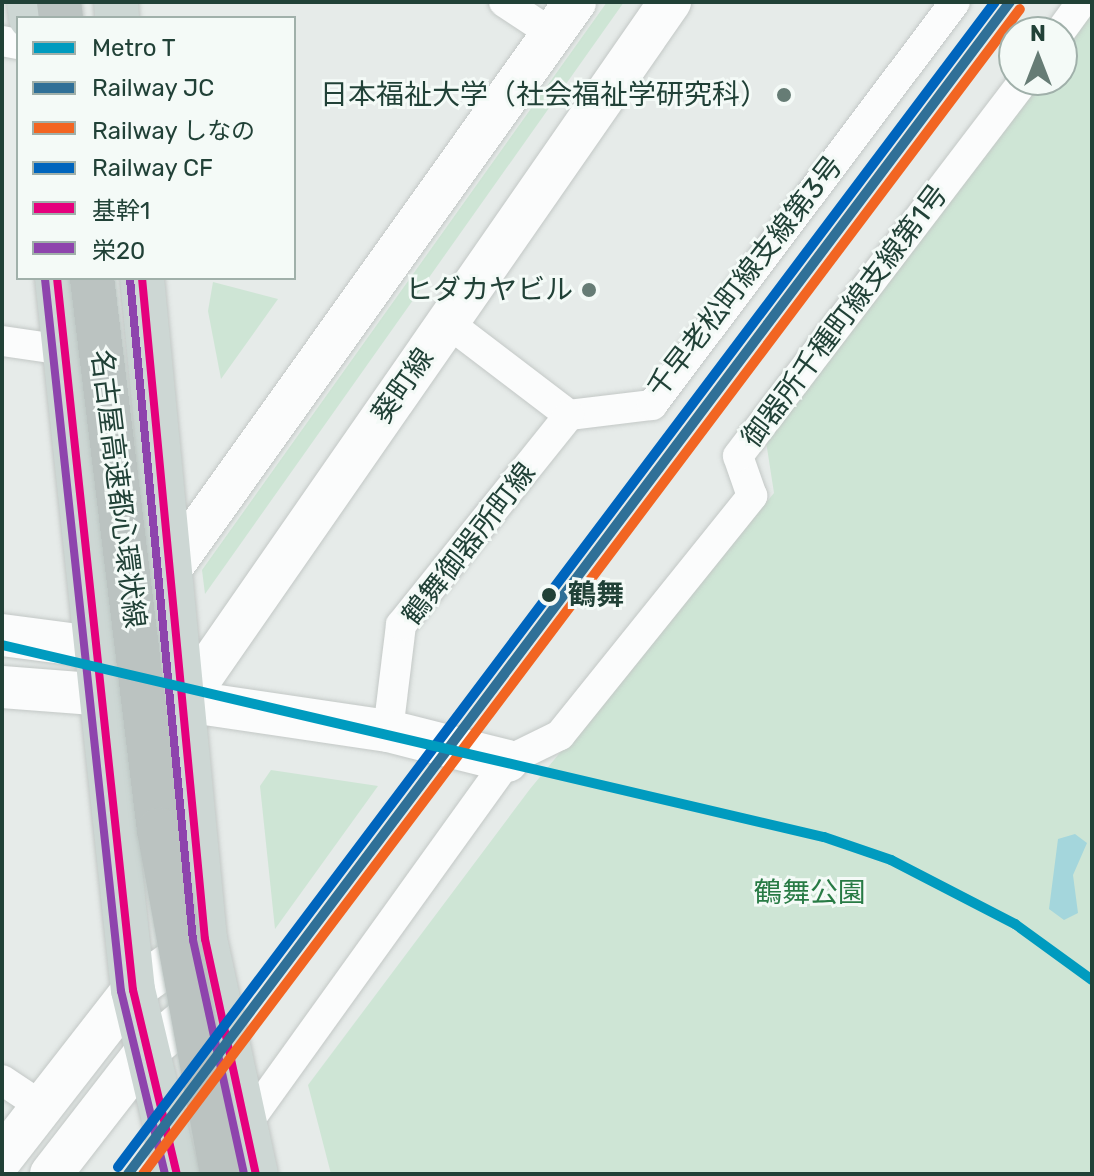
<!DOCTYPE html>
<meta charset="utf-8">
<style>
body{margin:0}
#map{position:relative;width:1094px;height:1176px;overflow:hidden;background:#e6ebe9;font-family:Rubik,"Noto Sans JP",sans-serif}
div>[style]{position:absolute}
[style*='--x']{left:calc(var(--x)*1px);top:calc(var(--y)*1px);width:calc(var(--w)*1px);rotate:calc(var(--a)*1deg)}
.green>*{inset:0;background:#cee5d5}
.water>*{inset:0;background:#a4d6dc}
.roads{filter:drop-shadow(0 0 2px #c3c8c6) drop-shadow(0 0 2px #c3c8c6)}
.street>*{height:30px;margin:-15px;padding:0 15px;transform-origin:15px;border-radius:15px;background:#fbfcfc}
.secondary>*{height:42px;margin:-21px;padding:0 21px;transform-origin:21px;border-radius:21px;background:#fbfcfc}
.primary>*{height:44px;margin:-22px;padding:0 22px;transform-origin:22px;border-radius:22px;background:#cdd7d4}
.highway>*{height:44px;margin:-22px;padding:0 22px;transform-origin:22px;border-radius:22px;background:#bbc3c1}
.bridges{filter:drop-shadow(0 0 2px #bdc7c4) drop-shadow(0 0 2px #bdc7c4)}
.highway-bridge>*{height:44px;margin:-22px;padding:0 22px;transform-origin:22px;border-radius:22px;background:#bbc3c1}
.bus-1>*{height:8px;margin:-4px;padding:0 4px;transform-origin:4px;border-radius:4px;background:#e5007d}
.bus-2>*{height:8px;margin:-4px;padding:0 4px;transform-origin:4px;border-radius:4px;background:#8e44ad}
.rail-1>*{height:10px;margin:-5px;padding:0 5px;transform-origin:5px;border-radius:5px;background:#307097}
.rail-2>*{height:10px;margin:-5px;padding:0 5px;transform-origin:5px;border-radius:5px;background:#f26522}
.rail-3>*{height:10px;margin:-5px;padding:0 5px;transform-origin:5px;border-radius:5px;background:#0065bd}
.metro-1>*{height:10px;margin:-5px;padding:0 5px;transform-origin:5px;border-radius:5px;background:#009bbf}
.dots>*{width:22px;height:22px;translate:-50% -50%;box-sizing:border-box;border:4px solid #f4faf7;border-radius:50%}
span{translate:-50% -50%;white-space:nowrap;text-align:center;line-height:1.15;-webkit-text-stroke:6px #f4faf7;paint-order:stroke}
.poi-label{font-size:28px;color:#214137}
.right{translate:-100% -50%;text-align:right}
.street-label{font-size:28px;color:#214137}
.stop-label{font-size:28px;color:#214137;font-weight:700}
.left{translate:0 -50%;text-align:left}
.park-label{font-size:28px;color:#287b45}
.frame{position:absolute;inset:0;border:4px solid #214137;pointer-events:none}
.legend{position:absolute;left:16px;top:16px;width:280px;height:264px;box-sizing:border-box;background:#f4faf7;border:2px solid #a0b0aa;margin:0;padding:10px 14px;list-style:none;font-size:24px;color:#214137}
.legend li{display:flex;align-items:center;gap:16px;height:40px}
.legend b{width:40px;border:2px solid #a0b0aa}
.north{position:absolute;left:998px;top:16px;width:80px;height:80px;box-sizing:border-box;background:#f4faf7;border:2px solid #a0b0aa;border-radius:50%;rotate:0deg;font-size:22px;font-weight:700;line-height:32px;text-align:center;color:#214137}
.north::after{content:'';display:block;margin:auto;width:28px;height:36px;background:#667c75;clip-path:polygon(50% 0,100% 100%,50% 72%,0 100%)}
</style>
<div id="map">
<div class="green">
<div style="clip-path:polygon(607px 2px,624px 2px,205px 594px,202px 570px)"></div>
<div style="clip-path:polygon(1092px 9px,1092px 1174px,331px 1174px,308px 1085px,530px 789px,774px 493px,765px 435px,1037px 80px,1062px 80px,1062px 48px)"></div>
<div style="clip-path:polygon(213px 282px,278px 299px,221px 379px,208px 311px)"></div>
<div style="clip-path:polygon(271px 770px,378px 786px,275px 929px,260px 786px)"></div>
</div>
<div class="water">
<div style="clip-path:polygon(1075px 834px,1087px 843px,1073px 875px,1078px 913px,1064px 920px,1049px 909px,1058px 839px)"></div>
</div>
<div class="roads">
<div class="street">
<div style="--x:504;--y:2;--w:60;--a:33.4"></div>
<div style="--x:1060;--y:32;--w:37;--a:-54"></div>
<div style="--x:2;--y:41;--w:16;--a:11"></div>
<div style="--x:447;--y:322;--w:153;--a:37.3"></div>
<div style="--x:569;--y:415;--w:84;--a:-6.9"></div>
<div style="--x:652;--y:405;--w:504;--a:-53.06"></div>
<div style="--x:2;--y:341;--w:63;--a:8.3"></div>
<div style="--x:388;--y:731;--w:107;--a:-83"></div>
<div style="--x:401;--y:625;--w:269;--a:-51.3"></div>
<div style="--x:2;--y:1080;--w:47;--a:33.7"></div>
<div style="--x:245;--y:1126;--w:449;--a:-54.3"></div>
<div style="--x:507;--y:761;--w:59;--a:-26.1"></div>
<div style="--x:560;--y:735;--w:307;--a:-51.2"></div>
<div style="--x:752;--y:496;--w:42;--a:-109.3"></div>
<div style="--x:738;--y:456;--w:472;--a:-52.7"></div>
</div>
<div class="secondary">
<div style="--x:154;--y:592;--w:725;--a:-54.49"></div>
<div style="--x:2;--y:635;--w:92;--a:7.5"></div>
<div style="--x:93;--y:647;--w:39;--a:29"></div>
<div style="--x:2;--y:687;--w:184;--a:4.4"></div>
<div style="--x:185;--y:701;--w:205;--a:8.4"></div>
<div style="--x:388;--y:731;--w:123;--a:14.1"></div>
<div style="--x:185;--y:701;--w:851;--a:-55.25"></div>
<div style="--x:2;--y:1158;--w:213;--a:-52.1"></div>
<div style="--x:133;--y:990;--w:88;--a:-35.3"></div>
<div style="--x:51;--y:1174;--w:153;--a:-52.2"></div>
<div style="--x:145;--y:1053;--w:89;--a:-40"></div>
</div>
<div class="primary">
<div style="--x:29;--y:2;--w:16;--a:83"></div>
<div style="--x:116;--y:2;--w:16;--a:86"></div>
<div style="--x:57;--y:278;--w:716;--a:83.91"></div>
<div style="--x:133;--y:990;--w:189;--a:76.6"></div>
<div style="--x:142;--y:278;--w:664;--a:84.56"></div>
<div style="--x:205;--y:939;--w:240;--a:77.8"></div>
</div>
<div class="highway">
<div style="--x:59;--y:2;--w:16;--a:83"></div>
</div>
</div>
<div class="bridges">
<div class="highway-bridge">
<div style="--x:92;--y:278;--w:556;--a:83.08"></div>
<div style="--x:159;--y:830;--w:350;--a:79.6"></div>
</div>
</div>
<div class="bus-1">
<div style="--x:57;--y:278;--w:716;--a:83.91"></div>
<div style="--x:133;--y:990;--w:189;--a:76.6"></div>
<div style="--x:142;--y:278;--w:664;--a:84.56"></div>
<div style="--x:205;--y:939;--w:240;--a:77.8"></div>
</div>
<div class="bus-2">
<div style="--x:45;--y:279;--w:716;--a:83.91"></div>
<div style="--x:121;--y:991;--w:188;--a:76.5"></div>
<div style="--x:130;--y:279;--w:664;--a:84.56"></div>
<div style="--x:193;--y:940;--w:239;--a:77.7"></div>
</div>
<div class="rail-1">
<div style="--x:128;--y:1174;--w:1467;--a:-53.04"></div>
</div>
<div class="rail-2">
<div style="--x:143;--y:1174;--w:1458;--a:-53.03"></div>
</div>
<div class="rail-3">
<div style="--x:118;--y:1167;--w:1458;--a:-53.03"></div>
</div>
<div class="metro-1">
<div style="--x:2;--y:645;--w:844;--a:13.15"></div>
<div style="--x:824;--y:837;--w:71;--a:18.9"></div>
<div style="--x:891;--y:860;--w:140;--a:27.3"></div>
<div style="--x:1015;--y:924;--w:95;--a:36"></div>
</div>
<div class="dots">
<div style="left:784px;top:95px;background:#667c75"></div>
<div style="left:589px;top:290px;background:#667c75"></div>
<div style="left:549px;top:595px;background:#214137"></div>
</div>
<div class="poi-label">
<span class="right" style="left:768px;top:95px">日本福祉大学（社会福祉学研究科）</span>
<span class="right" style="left:573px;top:290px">ヒダカヤビル</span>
</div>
<div class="street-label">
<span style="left:745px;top:277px;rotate:-52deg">千早老松町線支線第3号</span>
<span style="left:845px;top:316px;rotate:-53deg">御器所千種町線支線第1号</span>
<span style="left:403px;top:386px;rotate:-55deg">葵町線</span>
<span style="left:118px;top:489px;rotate:83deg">名古屋高速都心環状線</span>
<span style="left:469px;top:544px;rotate:-52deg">鶴舞御器所町線</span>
</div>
<div class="stop-label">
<span class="left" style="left:568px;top:595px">鶴舞</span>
</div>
<div class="park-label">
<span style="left:810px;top:893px">鶴舞公園</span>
</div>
<div class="frame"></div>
<ul class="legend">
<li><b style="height:10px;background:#009bbf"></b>Metro T</li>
<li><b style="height:10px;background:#307097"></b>Railway JC</li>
<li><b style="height:10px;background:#f26522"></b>Railway しなの</li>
<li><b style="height:10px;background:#0065bd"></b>Railway CF</li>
<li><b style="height:10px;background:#e5007d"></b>基幹1</li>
<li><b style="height:10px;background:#8e44ad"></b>栄20</li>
</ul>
<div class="north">N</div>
</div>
